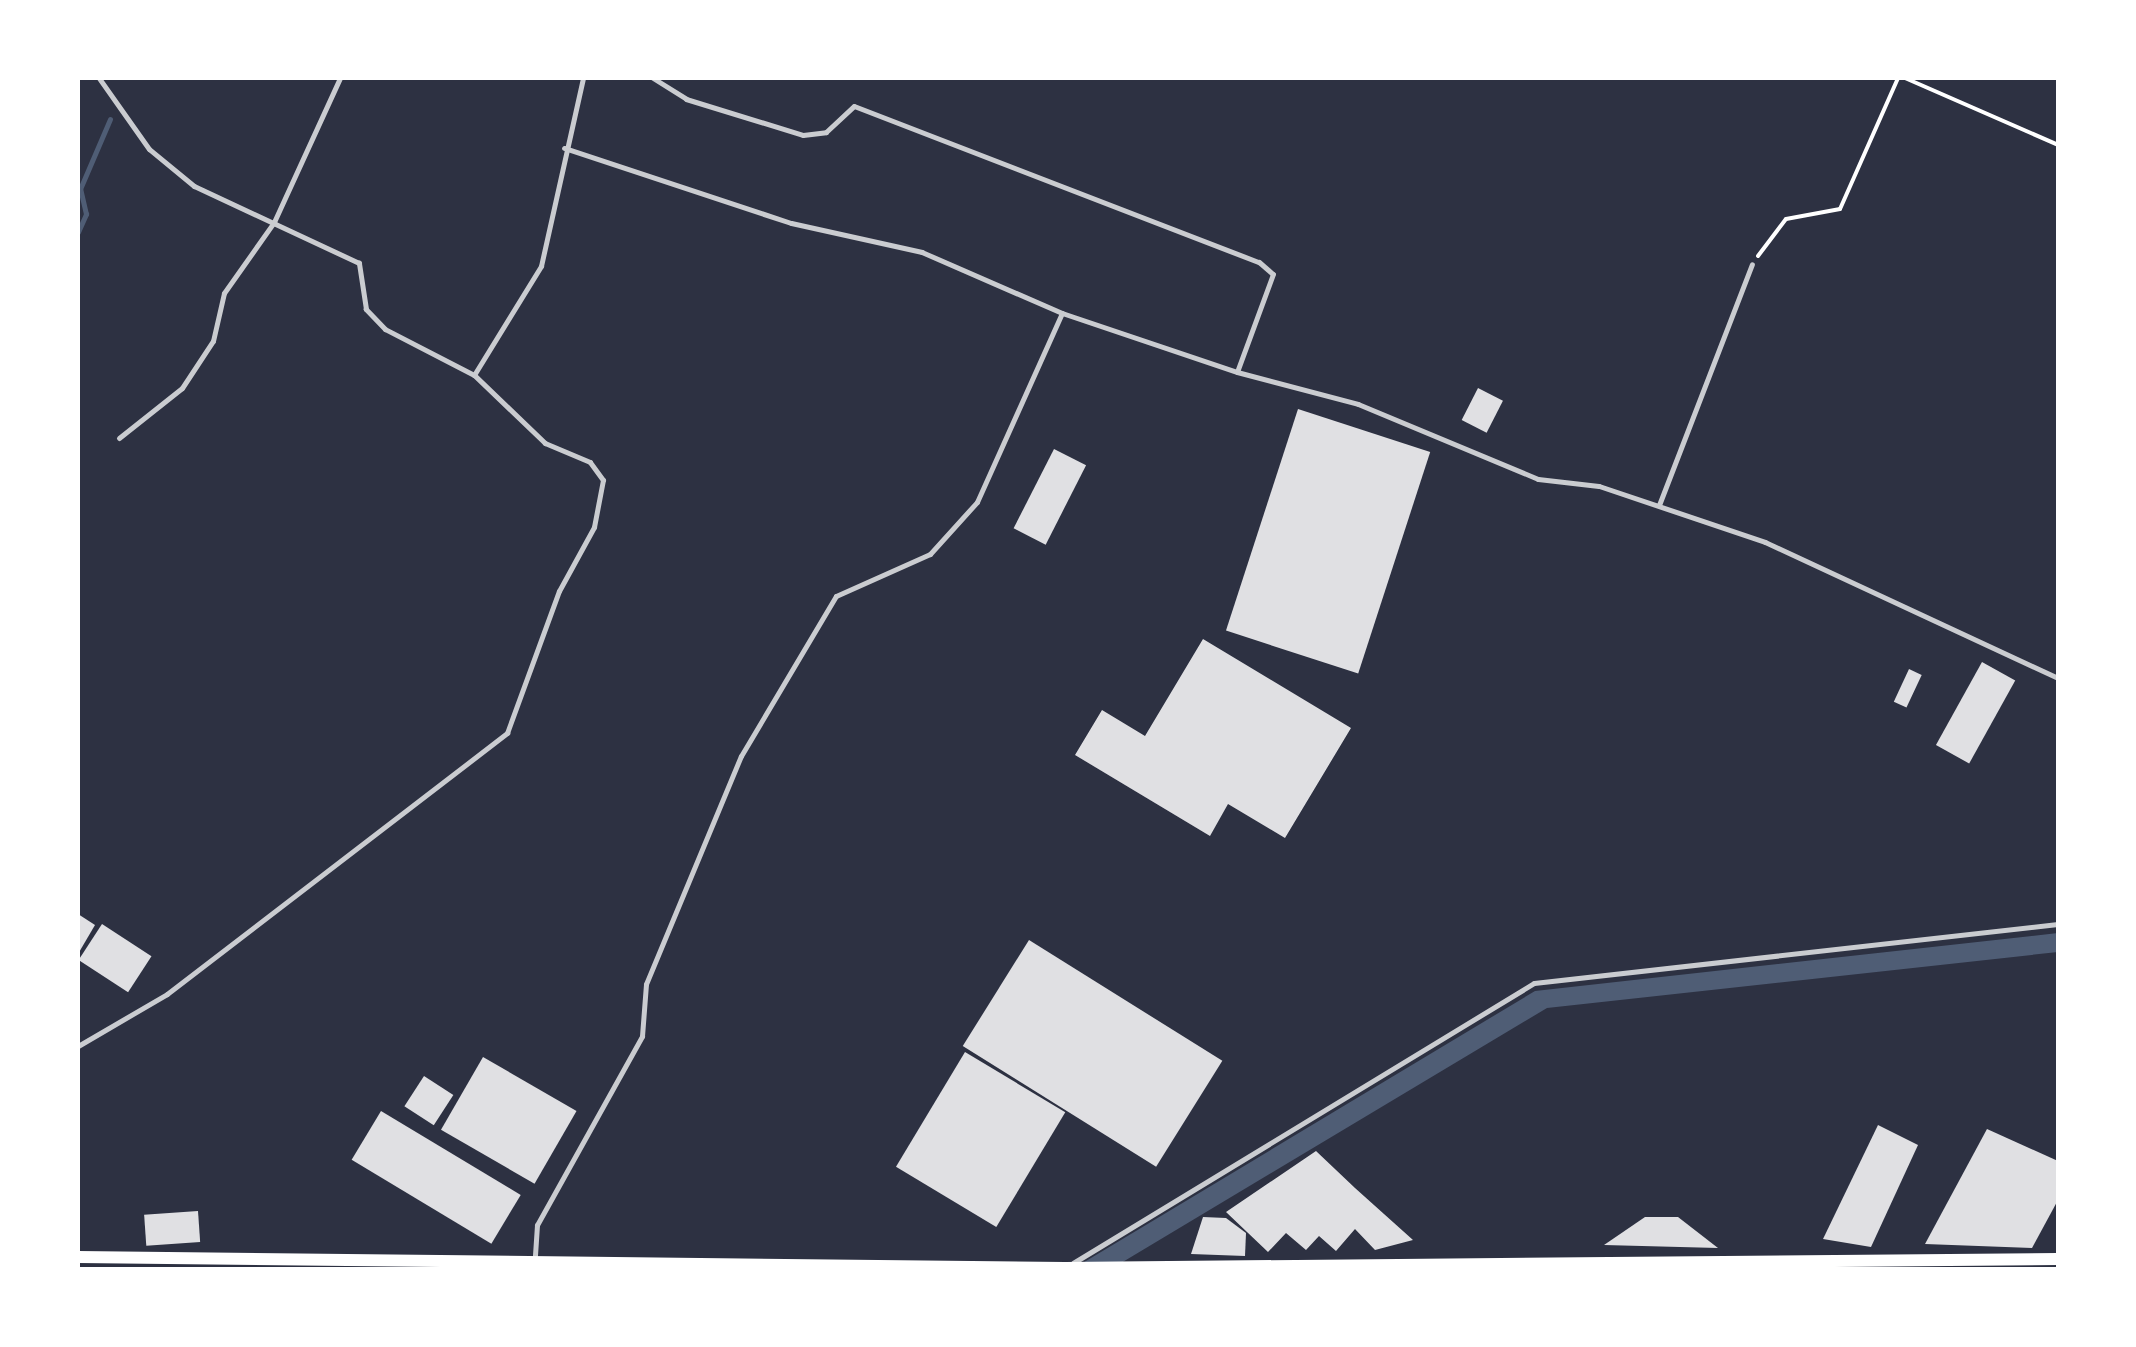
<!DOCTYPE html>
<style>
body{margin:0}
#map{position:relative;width:2136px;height:1347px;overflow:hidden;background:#2d3142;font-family:Literata,serif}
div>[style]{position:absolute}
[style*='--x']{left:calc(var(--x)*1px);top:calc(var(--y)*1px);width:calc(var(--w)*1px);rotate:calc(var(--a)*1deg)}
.water>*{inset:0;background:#4f5d75}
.stream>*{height:5px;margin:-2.5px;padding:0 2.5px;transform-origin:2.5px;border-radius:2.5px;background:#4f5d75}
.building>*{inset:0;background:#e0e0e3;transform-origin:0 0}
.path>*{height:4px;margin:-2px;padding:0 2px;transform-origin:2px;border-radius:2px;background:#fff}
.service>*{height:5px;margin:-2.5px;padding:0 2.5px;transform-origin:2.5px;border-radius:2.5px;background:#caccd0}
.secondary>*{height:12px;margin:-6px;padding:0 6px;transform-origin:6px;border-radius:6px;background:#fff}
span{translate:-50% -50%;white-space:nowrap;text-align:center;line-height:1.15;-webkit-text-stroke:8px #fff;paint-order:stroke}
.frame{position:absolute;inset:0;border:80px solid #fff;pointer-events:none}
</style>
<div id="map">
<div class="water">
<div style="clip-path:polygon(2058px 933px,2058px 952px,1547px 1008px,1111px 1269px,1071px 1270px,1535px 991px)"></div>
</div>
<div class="stream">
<div style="--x:78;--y:232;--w:20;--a:-66"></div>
<div style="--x:86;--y:214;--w:26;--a:-103"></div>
<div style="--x:80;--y:189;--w:76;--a:-66.8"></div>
</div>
<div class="building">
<div style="left:1478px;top:388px;width:28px;height:36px;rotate:27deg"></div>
<div style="left:1298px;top:409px;width:139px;height:233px;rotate:18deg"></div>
<div style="left:1054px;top:449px;width:36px;height:89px;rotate:27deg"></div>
<div style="clip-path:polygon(1203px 639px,1351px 728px,1285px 838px,1228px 804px,1210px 836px,1075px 755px,1102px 710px,1145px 736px)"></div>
<div style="left:1982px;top:662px;width:38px;height:95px;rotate:29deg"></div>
<div style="left:1909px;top:669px;width:14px;height:36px;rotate:25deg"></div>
<div style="clip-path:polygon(78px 914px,95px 925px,78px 954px)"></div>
<div style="left:102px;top:924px;width:59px;height:43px;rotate:33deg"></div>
<div style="left:1029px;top:940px;width:228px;height:125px;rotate:32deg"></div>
<div style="left:965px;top:1052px;width:117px;height:134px;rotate:31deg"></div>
<div style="left:483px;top:1057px;width:108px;height:84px;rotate:30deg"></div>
<div style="left:424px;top:1076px;width:35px;height:36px;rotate:33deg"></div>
<div style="left:381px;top:1111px;width:163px;height:57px;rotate:31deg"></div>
<div style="clip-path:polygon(1878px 1125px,1918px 1145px,1871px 1247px,1823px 1239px)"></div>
<div style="clip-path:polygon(1987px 1129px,2058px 1161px,2058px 1200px,2032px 1248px,1925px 1244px)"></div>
<div style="clip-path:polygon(1316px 1151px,1355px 1188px,1413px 1240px,1375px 1250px,1355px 1229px,1336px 1251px,1319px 1236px,1306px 1250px,1286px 1233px,1268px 1252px,1226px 1212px)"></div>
<div style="left:198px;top:1211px;width:31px;height:54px;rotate:86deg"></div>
<div style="clip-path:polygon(1203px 1217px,1226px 1218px,1246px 1233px,1245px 1256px,1191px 1254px)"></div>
<div style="clip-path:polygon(1645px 1217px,1678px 1217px,1718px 1248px,1604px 1245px)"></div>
</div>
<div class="path">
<div style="--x:1905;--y:78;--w:167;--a:23.6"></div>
<div style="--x:1758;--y:256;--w:46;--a:-52.9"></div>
<div style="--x:1786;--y:219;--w:55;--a:-10.5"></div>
<div style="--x:1840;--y:209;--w:143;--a:-66.1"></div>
</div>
<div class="service">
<div style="--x:653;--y:78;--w:39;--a:32"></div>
<div style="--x:686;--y:99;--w:122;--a:17.1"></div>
<div style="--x:803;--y:135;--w:23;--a:-7"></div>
<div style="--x:826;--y:132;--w:38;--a:-43"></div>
<div style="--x:854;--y:106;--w:434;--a:21.1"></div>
<div style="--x:1259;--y:262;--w:18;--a:41"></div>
<div style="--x:1273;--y:274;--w:104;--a:110.2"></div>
<div style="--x:1237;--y:372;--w:125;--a:14.8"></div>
<div style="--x:1358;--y:404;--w:195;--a:22.6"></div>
<div style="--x:1538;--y:479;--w:61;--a:6.5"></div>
<div style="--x:1599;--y:486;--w:175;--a:18.6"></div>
<div style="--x:1765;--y:542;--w:323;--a:24.9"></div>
<div style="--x:1062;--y:313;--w:185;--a:18.6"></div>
<div style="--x:474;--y:375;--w:128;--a:-58.4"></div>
<div style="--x:541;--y:266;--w:193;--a:-77.4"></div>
<div style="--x:119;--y:438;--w:80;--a:-38.4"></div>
<div style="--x:182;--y:388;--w:56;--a:-56.6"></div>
<div style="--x:213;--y:341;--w:49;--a:-77.1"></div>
<div style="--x:224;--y:293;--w:87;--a:-54.8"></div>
<div style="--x:274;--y:222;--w:158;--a:-65.4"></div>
<div style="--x:1659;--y:505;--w:258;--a:-68.9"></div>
<div style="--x:78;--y:1046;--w:103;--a:-30.3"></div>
<div style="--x:167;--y:994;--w:429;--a:-37.5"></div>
<div style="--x:507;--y:733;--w:151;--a:-69.9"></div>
<div style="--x:559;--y:591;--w:73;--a:-61.3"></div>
<div style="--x:594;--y:527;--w:48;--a:-79.2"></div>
<div style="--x:603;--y:480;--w:22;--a:-126"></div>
<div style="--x:590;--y:462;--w:49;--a:-157.1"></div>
<div style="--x:545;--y:443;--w:98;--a:-136.2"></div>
<div style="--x:474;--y:375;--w:100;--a:-152.7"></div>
<div style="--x:385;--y:329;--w:28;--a:-134"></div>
<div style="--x:366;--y:309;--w:47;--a:-98.7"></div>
<div style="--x:359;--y:263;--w:182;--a:-155"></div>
<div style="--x:194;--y:186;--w:58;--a:-140.6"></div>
<div style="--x:149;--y:149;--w:87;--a:-125.2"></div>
<div style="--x:1073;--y:1263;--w:539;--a:-31.27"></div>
<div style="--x:1534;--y:983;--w:527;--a:-6.42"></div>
<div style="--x:534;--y:1270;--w:45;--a:-86.2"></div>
<div style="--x:537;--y:1225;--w:216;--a:-60.9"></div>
<div style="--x:642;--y:1036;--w:52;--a:-85.6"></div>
<div style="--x:646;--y:984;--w:247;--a:-67.4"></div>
<div style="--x:741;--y:756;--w:186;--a:-59.3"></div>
<div style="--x:836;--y:596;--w:103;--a:-24.1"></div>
<div style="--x:930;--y:554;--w:70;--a:-47.9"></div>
<div style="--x:977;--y:502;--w:207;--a:-65.8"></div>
<div style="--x:1062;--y:313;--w:153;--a:-156.5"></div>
<div style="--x:922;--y:252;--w:134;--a:-167.5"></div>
<div style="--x:791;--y:223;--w:239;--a:-161.7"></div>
</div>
<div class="secondary">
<div style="--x:78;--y:1257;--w:987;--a:0.64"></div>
<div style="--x:1065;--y:1268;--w:993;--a:-0.52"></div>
</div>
<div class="frame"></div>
</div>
